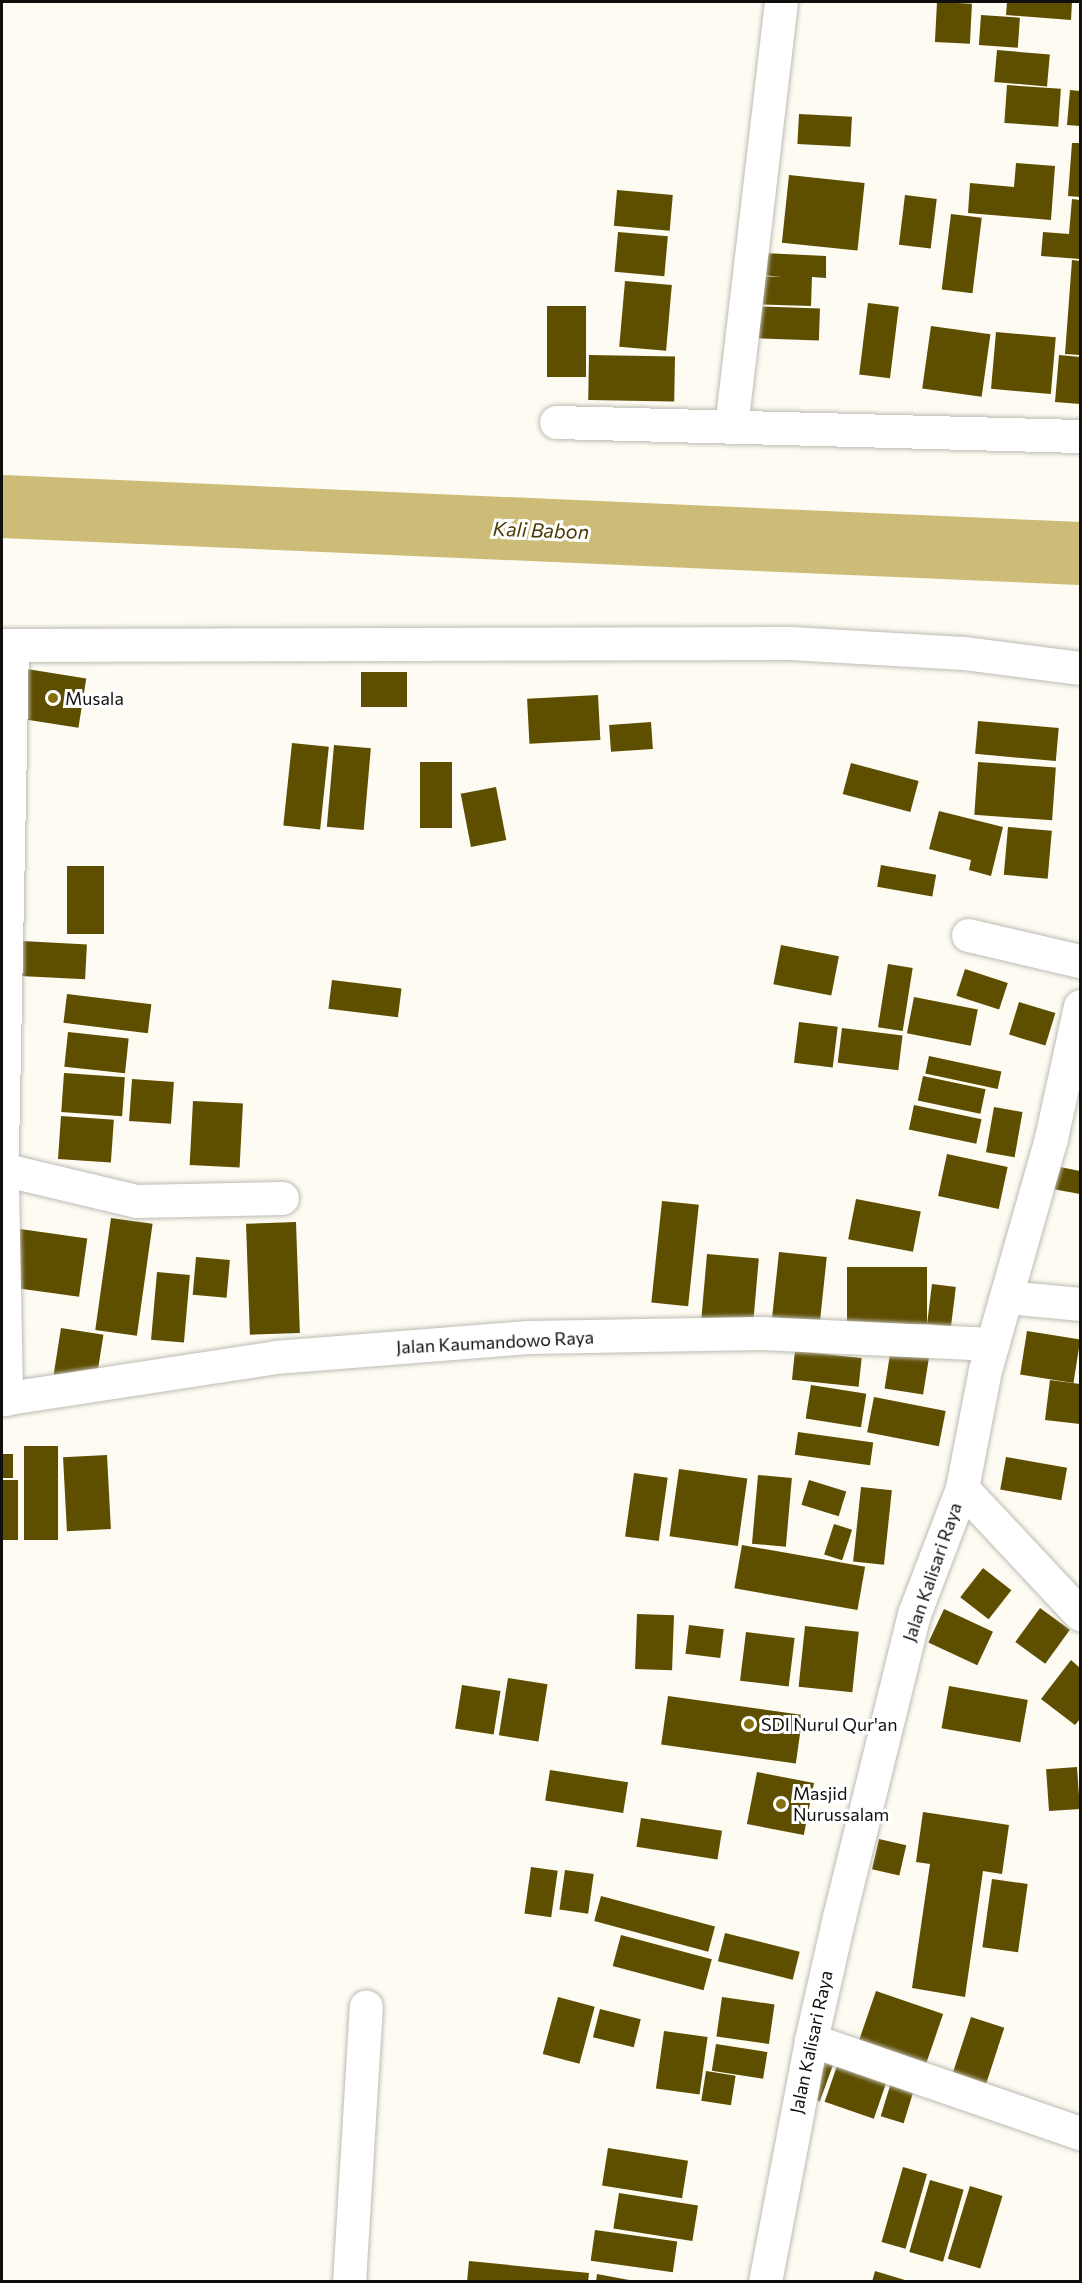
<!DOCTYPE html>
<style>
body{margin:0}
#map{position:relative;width:1082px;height:2283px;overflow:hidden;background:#fdfbf2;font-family:Commissioner,sans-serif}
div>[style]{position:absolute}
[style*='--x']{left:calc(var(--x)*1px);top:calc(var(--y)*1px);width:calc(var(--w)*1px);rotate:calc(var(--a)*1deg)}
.river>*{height:63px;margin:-31.5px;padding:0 31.5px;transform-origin:31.5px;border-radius:31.5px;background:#cdbc78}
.building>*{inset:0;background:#5e4e00;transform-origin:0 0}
.roads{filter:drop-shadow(0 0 2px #bdbbb3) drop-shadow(0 0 2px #bdbbb3)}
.minor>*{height:33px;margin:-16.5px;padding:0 16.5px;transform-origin:16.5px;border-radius:16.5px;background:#fff}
.dots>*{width:16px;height:16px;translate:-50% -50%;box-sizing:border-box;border:3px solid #fff;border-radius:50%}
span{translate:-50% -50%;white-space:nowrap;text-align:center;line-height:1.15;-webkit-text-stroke:6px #fff;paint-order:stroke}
.poi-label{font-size:18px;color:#100f0c}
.left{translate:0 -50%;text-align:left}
.street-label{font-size:18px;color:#100f0c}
.water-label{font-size:20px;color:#483b02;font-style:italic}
.frame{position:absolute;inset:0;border:3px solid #100f0c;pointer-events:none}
</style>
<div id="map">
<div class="river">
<div style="--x:2;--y:506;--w:1079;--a:2.5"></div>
</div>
<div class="building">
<div style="left:937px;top:2px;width:35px;height:40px;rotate:3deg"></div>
<div style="clip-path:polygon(1007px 2px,1072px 2px,1071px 20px,1006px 15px)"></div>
<div style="left:981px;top:15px;width:39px;height:30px;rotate:4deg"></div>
<div style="left:997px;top:50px;width:53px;height:32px;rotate:5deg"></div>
<div style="left:1007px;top:85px;width:54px;height:38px;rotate:4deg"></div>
<div style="clip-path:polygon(1070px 90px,1080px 91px,1080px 126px,1067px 125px)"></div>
<div style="left:799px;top:114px;width:53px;height:30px;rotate:3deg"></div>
<div style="clip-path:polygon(1072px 143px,1080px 143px,1080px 197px,1068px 196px)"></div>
<div style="clip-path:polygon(1016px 163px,1055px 166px,1051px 220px,968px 213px,970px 183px,1014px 187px)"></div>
<div style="left:789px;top:175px;width:76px;height:68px;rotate:6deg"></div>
<div style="left:617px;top:190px;width:56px;height:36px;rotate:5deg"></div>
<div style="left:905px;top:195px;width:32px;height:50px;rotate:7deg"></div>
<div style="clip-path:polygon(1072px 199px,1080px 200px,1080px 259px,1041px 256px,1043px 232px,1069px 234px)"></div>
<div style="left:951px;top:214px;width:31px;height:76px;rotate:7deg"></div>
<div style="left:618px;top:232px;width:50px;height:40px;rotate:5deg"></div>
<div style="clip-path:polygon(763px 253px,826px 256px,826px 278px,812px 277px,811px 306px,750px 304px,752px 276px,782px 277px,762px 275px)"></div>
<div style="clip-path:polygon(1072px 260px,1080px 261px,1080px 355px,1065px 354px)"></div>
<div style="left:625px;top:281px;width:47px;height:66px;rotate:5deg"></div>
<div style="left:868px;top:303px;width:31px;height:72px;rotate:7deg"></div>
<div style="left:547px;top:306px;width:39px;height:71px"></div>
<div style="left:750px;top:306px;width:70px;height:32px;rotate:2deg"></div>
<div style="left:931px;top:326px;width:60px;height:63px;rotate:8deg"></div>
<div style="left:996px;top:332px;width:60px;height:57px;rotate:5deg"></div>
<div style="left:589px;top:355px;width:86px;height:45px;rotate:1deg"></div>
<div style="clip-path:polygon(1059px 355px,1080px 357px,1080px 404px,1055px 402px)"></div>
<div style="left:27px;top:669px;width:60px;height:50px;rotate:9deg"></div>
<div style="left:361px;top:672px;width:46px;height:35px"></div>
<div style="left:598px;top:695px;width:45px;height:71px;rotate:87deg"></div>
<div style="left:978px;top:721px;width:81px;height:33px;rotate:5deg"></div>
<div style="left:651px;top:722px;width:27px;height:42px;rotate:86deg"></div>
<div style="left:292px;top:743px;width:37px;height:83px;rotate:6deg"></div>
<div style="left:334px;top:745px;width:37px;height:82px;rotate:5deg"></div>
<div style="left:420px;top:762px;width:32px;height:66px"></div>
<div style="left:978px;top:762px;width:78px;height:53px;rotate:4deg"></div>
<div style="left:851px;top:763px;width:70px;height:32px;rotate:15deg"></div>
<div style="left:496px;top:787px;width:54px;height:36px;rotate:79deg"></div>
<div style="clip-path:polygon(939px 811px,1003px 827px,991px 876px,969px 870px,971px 860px,929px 849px)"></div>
<div style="left:1008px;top:827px;width:44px;height:48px;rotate:5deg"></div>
<div style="left:881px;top:865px;width:56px;height:22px;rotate:10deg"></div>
<div style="left:67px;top:866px;width:37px;height:68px"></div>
<div style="left:22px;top:941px;width:65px;height:35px;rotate:3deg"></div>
<div style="left:781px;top:945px;width:59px;height:40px;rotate:11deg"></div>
<div style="left:888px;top:964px;width:25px;height:64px;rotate:9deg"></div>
<div style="left:965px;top:969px;width:45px;height:28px;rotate:18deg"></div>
<div style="left:332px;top:980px;width:70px;height:29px;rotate:7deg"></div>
<div style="left:67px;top:994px;width:85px;height:29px;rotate:7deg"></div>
<div style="left:914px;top:997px;width:65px;height:37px;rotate:11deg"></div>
<div style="left:1019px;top:1002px;width:38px;height:34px;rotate:17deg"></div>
<div style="left:799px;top:1022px;width:39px;height:41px;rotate:7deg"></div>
<div style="left:842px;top:1028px;width:61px;height:35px;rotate:7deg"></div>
<div style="left:68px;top:1032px;width:61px;height:35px;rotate:6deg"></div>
<div style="left:929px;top:1056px;width:74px;height:18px;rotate:12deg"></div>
<div style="left:64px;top:1073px;width:61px;height:39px;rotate:4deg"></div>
<div style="left:923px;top:1076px;width:64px;height:25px;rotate:12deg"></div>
<div style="left:132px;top:1079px;width:42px;height:42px;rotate:4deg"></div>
<div style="left:193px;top:1101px;width:50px;height:64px;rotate:3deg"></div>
<div style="left:914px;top:1105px;width:69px;height:25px;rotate:12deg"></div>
<div style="left:994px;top:1107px;width:29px;height:46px;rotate:10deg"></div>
<div style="left:61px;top:1116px;width:53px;height:43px;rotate:4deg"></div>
<div style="left:947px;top:1154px;width:62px;height:43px;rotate:12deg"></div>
<div style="clip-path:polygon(1050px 1165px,1080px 1171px,1080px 1194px,1047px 1188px)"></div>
<div style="left:856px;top:1199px;width:66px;height:41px;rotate:11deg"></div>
<div style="left:662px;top:1201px;width:37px;height:102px;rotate:6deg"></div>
<div style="left:111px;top:1218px;width:42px;height:113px;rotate:8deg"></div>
<div style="left:296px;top:1222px;width:111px;height:50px;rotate:88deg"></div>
<div style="left:13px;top:1228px;width:75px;height:59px;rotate:8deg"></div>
<div style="left:779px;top:1252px;width:48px;height:73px;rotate:6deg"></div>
<div style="left:707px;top:1254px;width:52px;height:66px;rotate:5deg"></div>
<div style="left:196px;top:1257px;width:34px;height:38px;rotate:5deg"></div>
<div style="left:847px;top:1267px;width:80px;height:57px"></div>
<div style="left:157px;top:1272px;width:33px;height:68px;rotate:5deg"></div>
<div style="left:932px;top:1284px;width:24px;height:40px;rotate:7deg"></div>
<div style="left:61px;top:1328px;width:43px;height:47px;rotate:9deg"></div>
<div style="left:1027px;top:1331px;width:54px;height:44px;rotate:9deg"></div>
<div style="left:891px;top:1348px;width:39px;height:41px;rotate:9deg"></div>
<div style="left:795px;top:1351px;width:67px;height:29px;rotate:6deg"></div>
<div style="clip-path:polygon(1050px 1380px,1080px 1384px,1080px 1424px,1045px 1420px)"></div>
<div style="left:811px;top:1385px;width:56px;height:34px;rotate:9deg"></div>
<div style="left:874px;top:1397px;width:73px;height:36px;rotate:11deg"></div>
<div style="left:798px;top:1432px;width:76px;height:23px;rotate:8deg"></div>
<div style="left:24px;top:1446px;width:34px;height:94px"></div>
<div style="left:2px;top:1454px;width:11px;height:24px"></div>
<div style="left:107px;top:1455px;width:74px;height:44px;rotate:87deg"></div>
<div style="left:1006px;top:1457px;width:62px;height:33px;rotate:10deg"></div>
<div style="left:679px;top:1469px;width:69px;height:68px;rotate:8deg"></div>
<div style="left:634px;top:1473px;width:34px;height:64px;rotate:8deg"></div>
<div style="left:758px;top:1475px;width:34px;height:69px;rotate:5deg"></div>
<div style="left:18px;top:1480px;width:60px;height:16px;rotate:90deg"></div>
<div style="left:809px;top:1480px;width:39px;height:26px;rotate:17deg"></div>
<div style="left:861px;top:1487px;width:31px;height:75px;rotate:6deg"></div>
<div style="left:834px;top:1524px;width:19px;height:32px;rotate:18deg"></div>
<div style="left:742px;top:1545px;width:125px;height:44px;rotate:10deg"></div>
<div style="left:983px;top:1568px;width:36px;height:37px;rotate:38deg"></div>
<div style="left:1040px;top:1608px;width:37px;height:42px;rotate:36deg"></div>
<div style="left:944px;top:1609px;width:54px;height:37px;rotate:25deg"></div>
<div style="left:637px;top:1614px;width:37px;height:55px;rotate:2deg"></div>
<div style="left:689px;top:1625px;width:35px;height:29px;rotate:7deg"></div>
<div style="left:805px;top:1626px;width:54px;height:61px;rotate:6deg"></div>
<div style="left:746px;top:1632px;width:49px;height:49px;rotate:7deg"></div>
<div style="clip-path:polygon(1071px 1660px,1080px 1668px,1080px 1719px,1075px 1725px,1041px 1699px)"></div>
<div style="left:508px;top:1678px;width:40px;height:58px;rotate:9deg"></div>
<div style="left:462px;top:1685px;width:39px;height:44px;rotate:9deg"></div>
<div style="left:949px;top:1686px;width:80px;height:43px;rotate:10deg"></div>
<div style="left:668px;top:1696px;width:136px;height:49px;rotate:8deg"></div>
<div style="left:1077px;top:1767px;width:42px;height:31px;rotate:86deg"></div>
<div style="left:550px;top:1770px;width:79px;height:31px;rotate:9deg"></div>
<div style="left:757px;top:1772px;width:58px;height:53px;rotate:11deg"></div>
<div style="clip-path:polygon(923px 1812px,1009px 1825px,1002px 1874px,983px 1871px,965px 1997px,912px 1988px,930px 1864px,916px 1862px)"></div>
<div style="left:641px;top:1818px;width:82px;height:29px;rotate:9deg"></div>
<div style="left:879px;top:1839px;width:28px;height:31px;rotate:13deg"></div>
<div style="left:531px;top:1867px;width:27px;height:47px;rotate:8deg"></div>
<div style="left:565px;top:1870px;width:29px;height:40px;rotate:8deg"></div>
<div style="left:992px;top:1879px;width:36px;height:69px;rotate:8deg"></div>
<div style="left:601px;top:1896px;width:118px;height:26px;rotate:15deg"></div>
<div style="left:725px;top:1933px;width:77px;height:29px;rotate:14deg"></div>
<div style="left:621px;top:1935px;width:94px;height:32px;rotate:15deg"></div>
<div style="left:876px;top:1991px;width:71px;height:54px;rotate:19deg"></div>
<div style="left:558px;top:1997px;width:38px;height:59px;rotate:15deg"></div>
<div style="left:722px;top:1997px;width:53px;height:40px;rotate:8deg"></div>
<div style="left:600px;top:2009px;width:42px;height:29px;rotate:14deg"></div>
<div style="left:971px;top:2017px;width:35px;height:60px;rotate:18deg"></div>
<div style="left:664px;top:2031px;width:44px;height:58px;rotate:8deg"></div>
<div style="left:716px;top:2044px;width:52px;height:27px;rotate:9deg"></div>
<div style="left:821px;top:2054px;width:15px;height:45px;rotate:20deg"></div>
<div style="left:838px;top:2063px;width:52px;height:41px;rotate:19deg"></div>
<div style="left:706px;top:2071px;width:30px;height:30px;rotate:9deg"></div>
<div style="left:893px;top:2076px;width:24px;height:42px;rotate:17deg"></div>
<div style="left:608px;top:2148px;width:81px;height:38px;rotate:9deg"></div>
<div style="left:903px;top:2167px;width:25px;height:78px;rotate:16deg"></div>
<div style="left:930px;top:2180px;width:35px;height:75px;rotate:16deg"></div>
<div style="left:970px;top:2186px;width:34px;height:76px;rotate:17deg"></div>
<div style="left:619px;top:2193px;width:80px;height:36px;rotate:9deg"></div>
<div style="left:595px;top:2230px;width:83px;height:31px;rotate:8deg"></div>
<div style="clip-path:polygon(469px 2261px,589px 2273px,588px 2282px,467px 2282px)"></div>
<div style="clip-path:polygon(875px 2271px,908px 2281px,908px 2282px,872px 2282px)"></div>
<div style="clip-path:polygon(597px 2274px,629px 2280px,629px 2282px,596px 2282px)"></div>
</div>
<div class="roads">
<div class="minor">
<div style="--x:556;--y:422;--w:524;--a:1.53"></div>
<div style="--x:731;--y:427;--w:428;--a:-83.3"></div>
<div style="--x:2;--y:645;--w:788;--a:-0.15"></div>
<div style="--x:790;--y:643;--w:174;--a:3.3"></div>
<div style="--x:964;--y:653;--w:117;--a:7.4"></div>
<div style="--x:968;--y:935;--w:115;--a:13.1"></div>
<div style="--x:2;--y:1151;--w:506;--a:-88.87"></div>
<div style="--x:2;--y:1169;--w:138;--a:13.4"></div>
<div style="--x:136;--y:1201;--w:146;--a:-1.2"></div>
<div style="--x:2;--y:1185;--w:214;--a:88.9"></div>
<div style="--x:1006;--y:1297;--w:74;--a:5.4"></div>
<div style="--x:2;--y:1399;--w:276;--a:-8.7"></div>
<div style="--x:275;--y:1357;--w:254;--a:-4.5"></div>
<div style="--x:528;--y:1337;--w:233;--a:-1"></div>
<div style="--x:761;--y:1333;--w:232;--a:2.7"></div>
<div style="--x:962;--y:1488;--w:173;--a:46.9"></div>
<div style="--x:811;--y:2040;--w:285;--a:19.1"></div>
<div style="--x:349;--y:2282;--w:276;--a:-86.5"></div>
<div style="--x:765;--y:2282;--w:246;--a:-79.2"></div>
<div style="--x:811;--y:2040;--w:126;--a:-77.2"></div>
<div style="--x:839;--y:1917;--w:312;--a:-76.1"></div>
<div style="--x:914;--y:1614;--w:135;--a:-69.1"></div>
<div style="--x:962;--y:1488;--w:120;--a:-79"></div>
<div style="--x:985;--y:1370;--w:241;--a:-74.1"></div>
<div style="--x:1051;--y:1138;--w:135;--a:-77.6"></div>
</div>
</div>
<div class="dots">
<div style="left:53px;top:698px;background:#857010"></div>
<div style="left:749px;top:1724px;background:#857010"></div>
<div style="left:781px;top:1804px;background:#857010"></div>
</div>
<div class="poi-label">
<span class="left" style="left:65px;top:698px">Musala</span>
<span class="left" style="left:761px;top:1724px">SDI Nurul Qur'an</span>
<span class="left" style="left:793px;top:1804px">Masjid<br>Nurussalam</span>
</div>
<div class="street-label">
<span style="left:495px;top:1342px;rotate:-3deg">Jalan Kaumandowo Raya</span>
<span style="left:932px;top:1572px;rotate:-71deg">Jalan Kalisari Raya</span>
<span style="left:811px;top:2042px;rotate:-78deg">Jalan Kalisari Raya</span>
</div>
<div class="water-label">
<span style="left:541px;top:530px;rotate:2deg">Kali Babon</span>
</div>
<div class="frame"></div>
</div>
